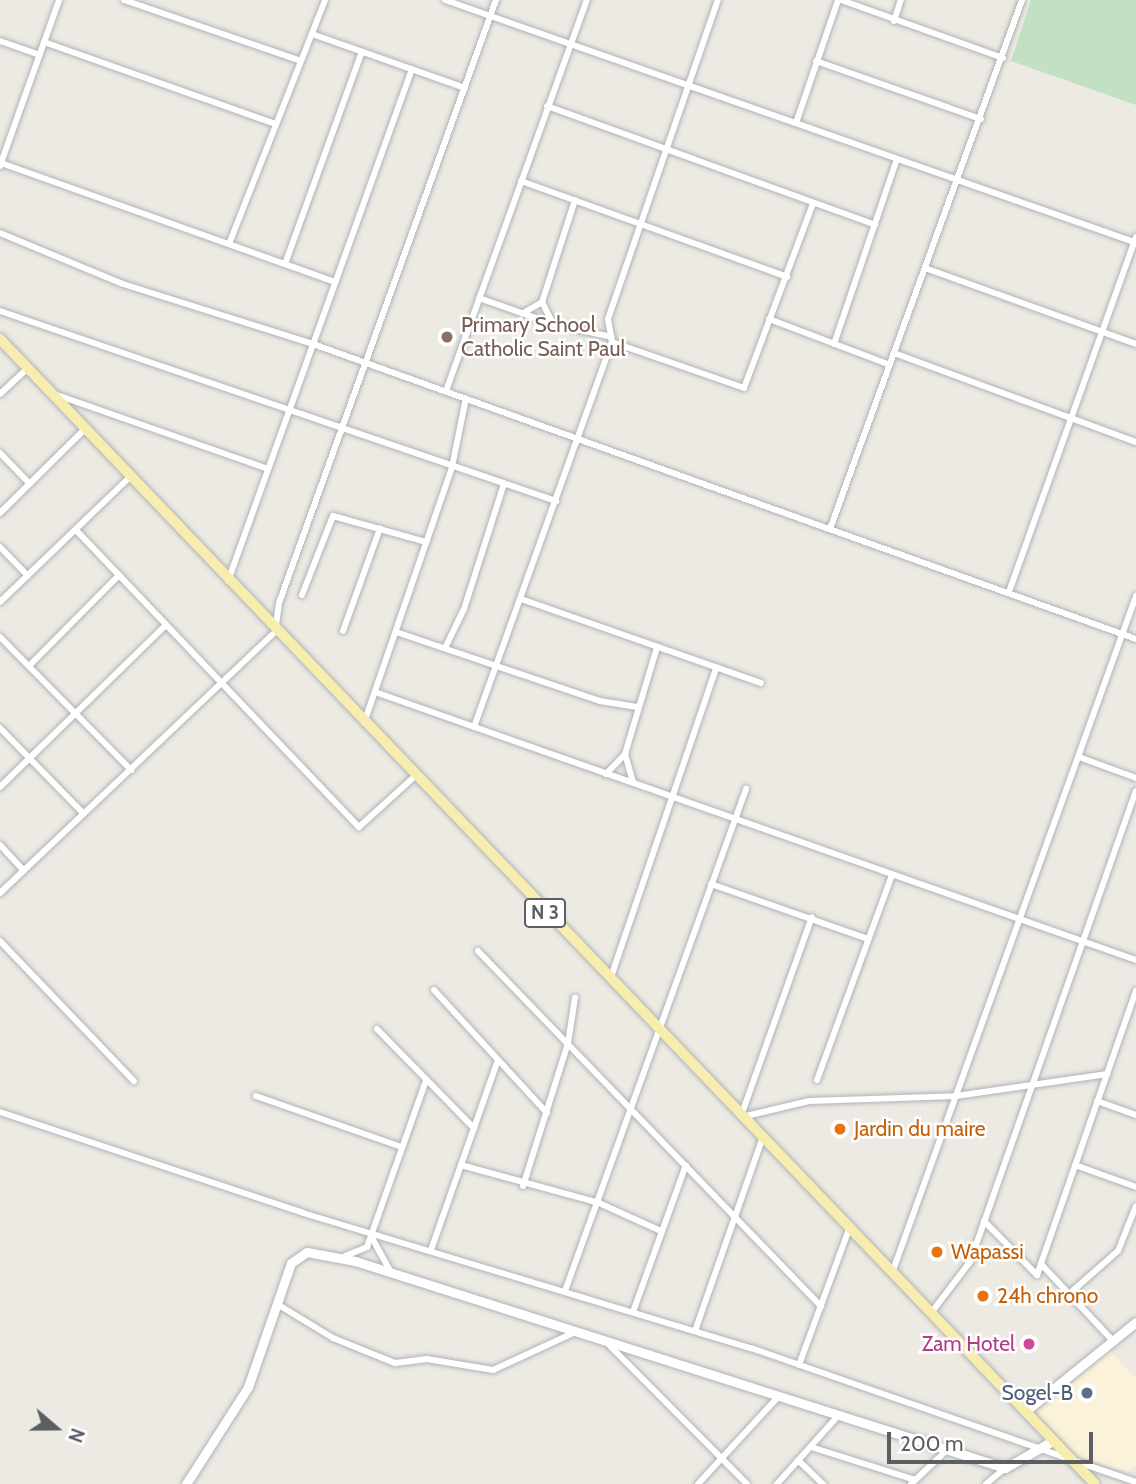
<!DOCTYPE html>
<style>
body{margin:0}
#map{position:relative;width:1136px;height:1484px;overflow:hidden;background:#eceae3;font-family:Cabin,sans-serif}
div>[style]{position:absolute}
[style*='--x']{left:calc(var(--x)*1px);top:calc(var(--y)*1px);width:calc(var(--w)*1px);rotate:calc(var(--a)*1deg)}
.commercial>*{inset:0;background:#faf3da}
.green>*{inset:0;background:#c2e1c3}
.roads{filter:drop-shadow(0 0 2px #b0b3b7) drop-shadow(0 0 2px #b0b3b7)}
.street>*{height:6px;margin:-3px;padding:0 3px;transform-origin:3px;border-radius:3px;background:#fff}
.secondary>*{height:9px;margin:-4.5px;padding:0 4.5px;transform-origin:4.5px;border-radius:4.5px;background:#fff}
.primary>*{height:10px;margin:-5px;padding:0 5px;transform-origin:5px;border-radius:5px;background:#f6edae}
.dots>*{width:19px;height:19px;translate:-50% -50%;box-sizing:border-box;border:4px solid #fff;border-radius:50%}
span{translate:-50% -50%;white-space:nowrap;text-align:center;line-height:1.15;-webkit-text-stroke:5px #fff;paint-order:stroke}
.shield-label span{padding:2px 5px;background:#fff;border:2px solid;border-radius:5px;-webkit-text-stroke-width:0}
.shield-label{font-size:19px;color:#5b5e62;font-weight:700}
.education-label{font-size:21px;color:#785e54}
.left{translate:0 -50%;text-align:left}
.food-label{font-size:21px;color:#c56008}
.hotel-label{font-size:21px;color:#b23c85}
.right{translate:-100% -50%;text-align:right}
.service-label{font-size:21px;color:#4e5e75}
.north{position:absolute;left:21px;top:1393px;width:70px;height:70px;-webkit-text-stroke:5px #fff;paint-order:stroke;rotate:110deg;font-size:19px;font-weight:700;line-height:28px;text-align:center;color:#5b5e62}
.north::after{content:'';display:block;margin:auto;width:24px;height:32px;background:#5b5e62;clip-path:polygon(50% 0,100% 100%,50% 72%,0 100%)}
.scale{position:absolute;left:887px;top:1432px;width:206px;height:32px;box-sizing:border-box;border:4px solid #5b5e62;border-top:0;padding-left:9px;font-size:21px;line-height:24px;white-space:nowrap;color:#5b5e62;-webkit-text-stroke:5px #fff;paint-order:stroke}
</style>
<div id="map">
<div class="commercial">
<div style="clip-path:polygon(1109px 1350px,1136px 1378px,1136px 1465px,1128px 1472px,1076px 1456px,1035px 1412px)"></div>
</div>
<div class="green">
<div style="clip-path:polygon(1031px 0,1136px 0,1136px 105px,1011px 61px)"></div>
</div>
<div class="roads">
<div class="street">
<div style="--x:124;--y:0;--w:187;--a:19"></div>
<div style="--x:445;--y:0;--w:730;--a:19.35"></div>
<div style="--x:841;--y:0;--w:172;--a:19.7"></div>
<div style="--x:894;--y:21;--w:22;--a:-72"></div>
<div style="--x:312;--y:34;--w:162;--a:19.4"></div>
<div style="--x:0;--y:41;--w:42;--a:19.3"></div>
<div style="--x:44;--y:42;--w:246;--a:19.5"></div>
<div style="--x:816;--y:61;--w:175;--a:19.4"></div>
<div style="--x:547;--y:106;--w:349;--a:19.9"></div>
<div style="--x:796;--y:123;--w:130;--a:-71.1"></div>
<div style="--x:1;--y:163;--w:355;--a:19.6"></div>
<div style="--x:0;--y:166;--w:176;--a:-70.4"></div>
<div style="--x:521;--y:181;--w:283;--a:19.8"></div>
<div style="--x:575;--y:200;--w:107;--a:107.9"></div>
<div style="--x:542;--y:302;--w:25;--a:63"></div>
<div style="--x:553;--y:324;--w:60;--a:12.4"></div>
<div style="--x:0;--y:233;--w:133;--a:22.5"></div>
<div style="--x:123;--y:284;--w:199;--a:17.5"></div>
<div style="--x:313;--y:344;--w:874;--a:19.72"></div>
<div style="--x:229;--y:244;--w:262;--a:-68.5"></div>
<div style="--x:285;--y:264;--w:226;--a:-70.1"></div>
<div style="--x:925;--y:268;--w:224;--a:19.8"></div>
<div style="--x:479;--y:298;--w:78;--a:19.4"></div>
<div style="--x:0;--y:311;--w:588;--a:18.87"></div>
<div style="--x:525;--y:312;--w:20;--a:-30"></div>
<div style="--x:769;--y:319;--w:129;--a:20.8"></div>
<div style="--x:612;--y:342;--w:140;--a:19.2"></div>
<div style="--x:744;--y:388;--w:197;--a:-69.5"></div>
<div style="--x:834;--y:344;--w:195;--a:-71.2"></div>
<div style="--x:894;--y:353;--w:258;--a:20.2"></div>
<div style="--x:446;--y:391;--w:416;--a:-70.2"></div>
<div style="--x:0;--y:394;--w:37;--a:-43"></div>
<div style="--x:54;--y:394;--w:227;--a:19.3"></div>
<div style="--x:0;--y:453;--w:43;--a:45.9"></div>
<div style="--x:0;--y:513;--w:118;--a:-44.7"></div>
<div style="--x:830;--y:529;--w:563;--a:-70.05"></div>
<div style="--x:76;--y:530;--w:410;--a:46.4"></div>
<div style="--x:359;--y:827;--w:74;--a:-42.3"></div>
<div style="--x:0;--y:547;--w:40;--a:46"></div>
<div style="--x:228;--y:581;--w:544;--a:-70.23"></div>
<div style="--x:1010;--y:589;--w:374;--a:-70.3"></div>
<div style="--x:302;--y:595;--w:85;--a:-68.6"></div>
<div style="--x:333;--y:516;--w:97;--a:15.6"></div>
<div style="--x:521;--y:599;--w:254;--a:19.3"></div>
<div style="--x:0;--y:602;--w:179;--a:-43.9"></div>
<div style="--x:343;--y:631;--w:109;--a:-70.2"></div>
<div style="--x:396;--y:632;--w:215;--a:18.7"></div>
<div style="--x:600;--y:701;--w:38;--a:9"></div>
<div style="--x:0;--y:637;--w:187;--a:45.4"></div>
<div style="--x:446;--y:646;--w:41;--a:-64.1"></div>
<div style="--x:464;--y:609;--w:131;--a:-72.3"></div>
<div style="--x:29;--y:666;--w:128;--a:-45.3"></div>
<div style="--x:375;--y:692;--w:807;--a:19.4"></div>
<div style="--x:364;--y:723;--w:271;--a:-71"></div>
<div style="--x:452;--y:467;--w:70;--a:-78.5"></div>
<div style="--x:474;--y:727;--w:409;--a:-70.3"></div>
<div style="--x:612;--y:342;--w:23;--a:-100"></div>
<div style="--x:608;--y:319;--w:337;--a:-71"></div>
<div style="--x:0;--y:728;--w:120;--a:45.7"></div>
<div style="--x:625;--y:754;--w:29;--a:74"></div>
<div style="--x:1079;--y:757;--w:61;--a:20.2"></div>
<div style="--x:606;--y:774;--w:28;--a:-46"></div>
<div style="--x:625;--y:754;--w:112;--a:-73.3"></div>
<div style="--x:0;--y:787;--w:232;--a:-44.3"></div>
<div style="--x:0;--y:845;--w:35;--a:47"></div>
<div style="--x:711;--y:884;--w:166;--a:19.3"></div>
<div style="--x:0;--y:893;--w:379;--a:-43.5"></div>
<div style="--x:275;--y:632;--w:29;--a:-82"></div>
<div style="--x:279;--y:603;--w:641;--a:-70.21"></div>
<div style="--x:0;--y:941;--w:194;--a:46.3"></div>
<div style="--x:478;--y:951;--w:494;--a:46"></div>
<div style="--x:611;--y:977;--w:326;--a:-71.2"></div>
<div style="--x:434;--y:990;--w:167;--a:47.4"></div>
<div style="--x:377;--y:1029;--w:139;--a:45.6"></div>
<div style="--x:817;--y:1080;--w:218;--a:-69.9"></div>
<div style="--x:256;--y:1096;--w:155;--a:19.3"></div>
<div style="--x:1097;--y:1101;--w:41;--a:19.7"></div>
<div style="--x:0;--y:1112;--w:319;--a:18.4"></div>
<div style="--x:303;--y:1213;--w:468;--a:16.8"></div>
<div style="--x:751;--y:1348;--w:408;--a:19.2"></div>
<div style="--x:741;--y:1116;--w:211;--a:-70.4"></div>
<div style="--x:742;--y:1117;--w:69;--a:-13.4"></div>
<div style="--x:809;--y:1101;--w:147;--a:-1.9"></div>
<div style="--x:956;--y:1096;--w:153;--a:-8.3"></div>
<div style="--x:461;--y:1165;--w:143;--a:15.4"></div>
<div style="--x:599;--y:1203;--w:68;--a:24.3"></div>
<div style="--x:1075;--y:1165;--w:65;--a:19.8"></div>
<div style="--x:523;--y:1186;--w:150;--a:-72.5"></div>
<div style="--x:568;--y:1043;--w:46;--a:-81.2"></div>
<div style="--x:984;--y:1221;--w:76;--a:45.5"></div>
<div style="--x:1037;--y:1275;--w:301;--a:-70.8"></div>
<div style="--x:372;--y:1238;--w:38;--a:61"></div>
<div style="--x:431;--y:1250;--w:201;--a:-70.6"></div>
<div style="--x:345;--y:1256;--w:24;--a:-22"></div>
<div style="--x:367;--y:1247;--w:177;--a:-70.5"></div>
<div style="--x:1041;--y:1264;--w:105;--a:46.9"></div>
<div style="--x:892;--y:1273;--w:720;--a:-70.18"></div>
<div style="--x:565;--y:1291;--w:534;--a:-70.17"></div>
<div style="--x:1069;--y:1294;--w:65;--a:-41.3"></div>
<div style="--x:1118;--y:1251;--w:48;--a:-68.2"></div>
<div style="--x:277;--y:1304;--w:66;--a:31.3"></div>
<div style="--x:333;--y:1338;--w:67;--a:22"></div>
<div style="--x:395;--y:1363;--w:32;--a:-7"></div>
<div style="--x:427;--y:1359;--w:67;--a:9.5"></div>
<div style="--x:493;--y:1370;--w:86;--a:-24.8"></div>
<div style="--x:633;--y:1312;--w:156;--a:-70.2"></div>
<div style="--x:931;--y:1313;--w:64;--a:-52.6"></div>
<div style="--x:970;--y:1262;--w:499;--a:-70.6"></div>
<div style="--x:695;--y:1331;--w:202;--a:-70.7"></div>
<div style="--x:610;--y:1346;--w:194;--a:45.2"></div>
<div style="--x:799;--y:1365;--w:145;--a:-69.8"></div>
<div style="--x:811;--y:1447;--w:109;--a:17.6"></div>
<div style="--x:798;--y:1460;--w:35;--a:44"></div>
<div style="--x:698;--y:1484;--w:117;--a:-47.4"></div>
<div style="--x:777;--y:1484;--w:90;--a:-48.2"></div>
<div style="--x:911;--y:1484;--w:50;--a:-43.4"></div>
<div style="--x:986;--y:1484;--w:25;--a:-40"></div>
</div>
<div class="secondary">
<div style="--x:1027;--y:1410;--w:140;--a:-38.9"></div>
<div style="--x:186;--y:1484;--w:115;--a:-57.4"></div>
<div style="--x:248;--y:1387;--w:131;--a:-70.9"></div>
<div style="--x:291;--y:1263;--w:19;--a:-35"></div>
<div style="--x:307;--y:1252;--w:49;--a:10.6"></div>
<div style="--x:355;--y:1261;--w:682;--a:17.66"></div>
<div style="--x:1005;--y:1468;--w:56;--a:-29.7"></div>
</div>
<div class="primary">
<div style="--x:0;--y:339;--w:1584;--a:46.28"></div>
</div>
</div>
<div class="dots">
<div style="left:447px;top:337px;background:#8d6e63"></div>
<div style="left:840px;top:1129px;background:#e8710a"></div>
<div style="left:937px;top:1252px;background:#e8710a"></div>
<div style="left:983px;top:1296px;background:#e8710a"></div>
<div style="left:1029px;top:1344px;background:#d1479c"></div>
<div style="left:1087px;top:1393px;background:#5c6f8a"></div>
</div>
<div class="shield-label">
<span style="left:545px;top:913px">N 3</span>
</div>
<div class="education-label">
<span class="left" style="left:461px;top:337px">Primary School<br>Catholic Saint Paul</span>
</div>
<div class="food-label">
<span class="left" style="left:854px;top:1129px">Jardin du maire</span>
<span class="left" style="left:951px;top:1252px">Wapassi</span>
<span class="left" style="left:997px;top:1296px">24h chrono</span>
</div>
<div class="hotel-label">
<span class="right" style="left:1015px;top:1344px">Zam Hotel</span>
</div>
<div class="service-label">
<span class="right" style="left:1073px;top:1393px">Sogel-B</span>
</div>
<div class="north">N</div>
<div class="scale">200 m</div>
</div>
